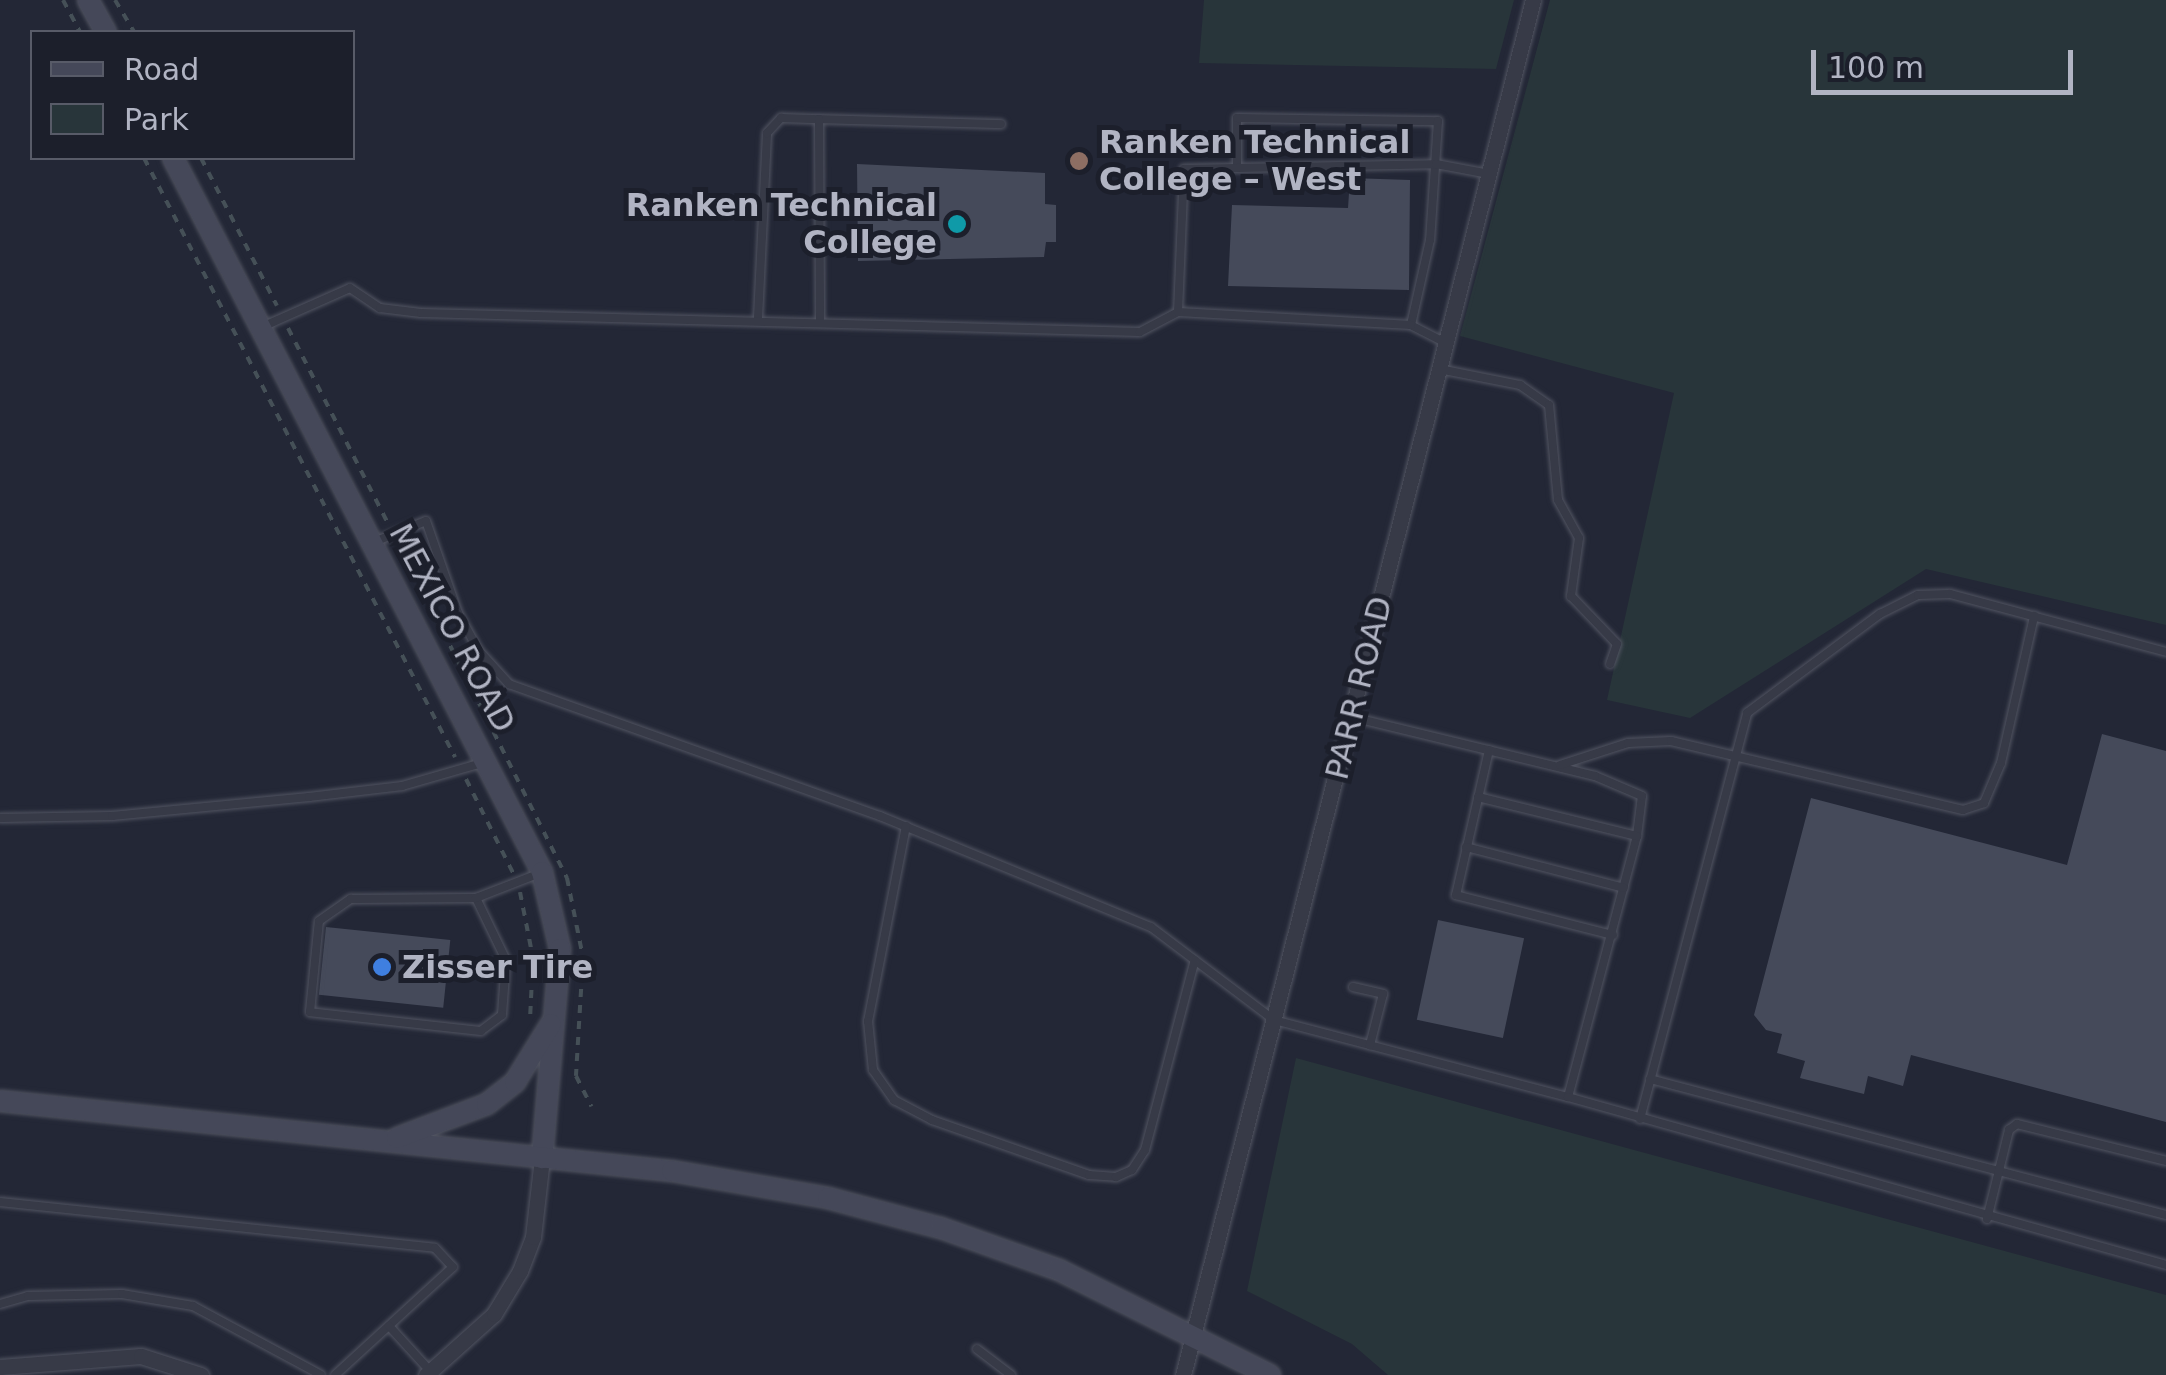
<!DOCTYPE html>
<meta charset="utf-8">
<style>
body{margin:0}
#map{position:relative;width:2166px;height:1375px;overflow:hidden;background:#232736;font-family:"DejaVu Sans",sans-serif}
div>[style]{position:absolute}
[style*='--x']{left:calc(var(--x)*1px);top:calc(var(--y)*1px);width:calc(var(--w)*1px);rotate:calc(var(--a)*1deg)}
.green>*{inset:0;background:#28353a}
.building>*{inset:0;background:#454a5a;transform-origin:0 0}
.path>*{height:4px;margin-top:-2px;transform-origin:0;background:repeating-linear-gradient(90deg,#455057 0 8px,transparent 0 16px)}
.roads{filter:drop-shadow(0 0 2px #515461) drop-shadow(0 0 2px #515461)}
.lane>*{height:8px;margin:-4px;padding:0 4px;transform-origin:4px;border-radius:4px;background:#373a47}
.street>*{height:15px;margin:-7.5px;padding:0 7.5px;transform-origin:7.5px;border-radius:7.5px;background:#373a47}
.secondary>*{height:20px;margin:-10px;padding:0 10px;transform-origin:10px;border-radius:10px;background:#454859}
.dots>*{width:28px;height:28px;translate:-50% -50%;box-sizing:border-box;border:5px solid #1c1f2b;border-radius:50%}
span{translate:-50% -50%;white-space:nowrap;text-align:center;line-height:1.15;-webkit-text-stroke:10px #1c1f2b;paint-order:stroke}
.poi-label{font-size:32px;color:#b1b4c3;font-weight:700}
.left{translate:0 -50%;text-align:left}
.right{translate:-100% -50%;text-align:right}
.street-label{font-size:32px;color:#b1b4c3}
.legend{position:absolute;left:30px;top:30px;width:325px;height:130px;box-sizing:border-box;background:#1c1f2b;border:2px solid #585b68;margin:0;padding:12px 18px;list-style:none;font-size:30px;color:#b1b4c3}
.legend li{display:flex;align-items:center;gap:20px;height:50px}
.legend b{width:50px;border:2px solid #585b68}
.scale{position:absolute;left:1811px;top:50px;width:262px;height:45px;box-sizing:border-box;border:5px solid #b1b4c3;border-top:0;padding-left:12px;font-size:30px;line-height:35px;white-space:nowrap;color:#b1b4c3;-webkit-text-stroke:8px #1c1f2b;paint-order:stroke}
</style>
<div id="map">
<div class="green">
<div style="clip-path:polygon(1204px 0,1514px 0,1496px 69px,1199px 63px)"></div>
<div style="clip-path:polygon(1550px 0,2166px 0,2166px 625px,1926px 569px,1690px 718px,1607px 700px,1674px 393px,1460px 336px)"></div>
<div style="clip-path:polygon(1296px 1058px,2166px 1295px,2166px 1375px,1388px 1375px,1352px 1344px,1247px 1291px)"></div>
</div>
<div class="building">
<div style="clip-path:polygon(857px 164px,1045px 173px,1045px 204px,1056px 205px,1056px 242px,1046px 242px,1044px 257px,858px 261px)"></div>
<div style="clip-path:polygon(1350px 178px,1410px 180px,1409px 290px,1228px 286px,1232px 205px,1348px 208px)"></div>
<div style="clip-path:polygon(2102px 734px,2166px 751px,2166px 1122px,1911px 1055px,1903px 1086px,1868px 1076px,1864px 1094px,1800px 1078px,1805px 1061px,1777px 1053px,1782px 1034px,1766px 1030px,1754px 1015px,1811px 798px,2067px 865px)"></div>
<div style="left:1438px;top:920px;width:88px;height:102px;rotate:12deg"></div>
<div style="left:326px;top:927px;width:125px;height:68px;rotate:6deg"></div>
</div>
<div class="path">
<div style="--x:63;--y:0;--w:36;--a:62"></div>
<div style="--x:115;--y:0;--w:37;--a:59"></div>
<div style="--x:144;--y:158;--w:675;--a:62.56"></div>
<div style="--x:201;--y:158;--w:166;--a:62.8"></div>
<div style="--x:288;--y:328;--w:221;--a:62.9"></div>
<div style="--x:400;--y:546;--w:372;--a:63.3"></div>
<div style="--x:567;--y:878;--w:81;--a:78.6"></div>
<div style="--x:583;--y:957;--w:119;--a:93.4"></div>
<div style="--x:576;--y:1076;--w:34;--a:63"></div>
<div style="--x:466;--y:779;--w:105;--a:63.4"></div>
<div style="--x:520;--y:892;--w:67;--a:78.9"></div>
<div style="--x:533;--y:958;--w:62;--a:92.8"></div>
</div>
<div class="roads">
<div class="lane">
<div style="--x:819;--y:119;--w:182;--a:1.6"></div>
<div style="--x:1237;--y:168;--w:50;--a:-90"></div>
<div style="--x:1237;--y:118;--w:201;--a:0.9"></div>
<div style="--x:1438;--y:121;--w:119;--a:93.8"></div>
<div style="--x:1430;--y:240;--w:87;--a:102.6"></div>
<div style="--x:758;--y:318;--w:185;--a:-87.2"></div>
<div style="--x:767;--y:133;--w:21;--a:-47"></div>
<div style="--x:781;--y:118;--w:38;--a:2"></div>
<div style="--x:819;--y:119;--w:202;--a:89.7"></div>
<div style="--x:262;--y:327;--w:96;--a:-23.9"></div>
<div style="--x:350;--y:288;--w:36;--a:34"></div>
<div style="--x:380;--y:308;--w:41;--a:7"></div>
<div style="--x:421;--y:313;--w:719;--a:1.51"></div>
<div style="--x:1140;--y:332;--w:43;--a:-27.8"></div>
<div style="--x:1444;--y:342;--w:37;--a:-153"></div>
<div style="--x:1411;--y:325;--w:233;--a:-176.8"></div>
<div style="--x:1178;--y:312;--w:143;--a:-87.6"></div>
<div style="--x:1184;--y:169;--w:252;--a:-1.1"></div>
<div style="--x:1436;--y:164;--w:54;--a:10.7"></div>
<div style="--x:1439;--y:369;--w:83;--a:11.2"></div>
<div style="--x:1520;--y:385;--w:35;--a:35"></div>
<div style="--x:1549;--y:405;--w:95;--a:84.6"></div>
<div style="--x:1558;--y:500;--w:43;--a:61.1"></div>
<div style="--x:1579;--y:538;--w:59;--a:97.9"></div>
<div style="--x:1571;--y:596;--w:66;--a:46.2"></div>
<div style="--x:1617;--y:644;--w:21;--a:109"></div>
<div style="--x:374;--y:542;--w:56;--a:-22"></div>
<div style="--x:426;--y:521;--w:97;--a:70.8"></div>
<div style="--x:458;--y:613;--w:43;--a:61.1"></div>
<div style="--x:479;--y:651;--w:45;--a:47.7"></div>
<div style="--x:509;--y:684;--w:394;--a:19.6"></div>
<div style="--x:880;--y:816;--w:293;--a:22.3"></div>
<div style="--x:1151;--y:927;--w:154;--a:37.1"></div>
<div style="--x:1274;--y:1020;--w:304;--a:14.7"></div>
<div style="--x:1568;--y:1097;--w:270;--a:-75.2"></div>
<div style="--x:1637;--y:836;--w:40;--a:-82.9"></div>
<div style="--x:1642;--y:796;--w:51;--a:-156.9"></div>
<div style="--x:1595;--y:776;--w:251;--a:-166.4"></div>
<div style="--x:1489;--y:750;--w:149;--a:102.8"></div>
<div style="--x:1456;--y:895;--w:162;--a:14.3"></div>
<div style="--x:1560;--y:765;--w:71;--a:-17.9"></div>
<div style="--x:1628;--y:743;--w:43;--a:-2.7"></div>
<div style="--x:1671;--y:741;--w:300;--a:13.3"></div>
<div style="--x:1963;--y:810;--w:22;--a:-18"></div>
<div style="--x:1984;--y:803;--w:43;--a:-67"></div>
<div style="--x:2001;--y:763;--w:151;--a:-77.3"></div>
<div style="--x:1478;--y:797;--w:164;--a:13.8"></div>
<div style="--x:0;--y:818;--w:112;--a:-1"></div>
<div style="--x:112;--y:816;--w:198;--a:-5.5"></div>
<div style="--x:309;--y:797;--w:94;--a:-6.7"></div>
<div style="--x:402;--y:786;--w:86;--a:-16.1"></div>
<div style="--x:906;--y:826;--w:199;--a:101"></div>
<div style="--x:868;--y:1021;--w:49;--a:84.2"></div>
<div style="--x:873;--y:1070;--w:37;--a:55"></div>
<div style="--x:894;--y:1100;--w:43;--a:27.8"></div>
<div style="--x:932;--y:1120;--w:166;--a:19.3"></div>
<div style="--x:1089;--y:1175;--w:27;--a:4"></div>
<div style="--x:1116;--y:1177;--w:17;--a:-24"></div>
<div style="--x:1132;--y:1170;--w:24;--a:-57"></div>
<div style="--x:1145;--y:1150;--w:196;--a:-75.3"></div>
<div style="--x:1466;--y:847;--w:163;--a:14.5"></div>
<div style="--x:476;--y:898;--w:69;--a:64.2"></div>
<div style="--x:506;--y:960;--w:55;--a:94.2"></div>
<div style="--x:502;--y:1015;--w:26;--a:143"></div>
<div style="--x:481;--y:1031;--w:172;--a:-173.7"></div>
<div style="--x:310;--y:1012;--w:91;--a:-84.4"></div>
<div style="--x:319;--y:921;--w:39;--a:-35"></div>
<div style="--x:351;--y:899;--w:125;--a:-0.5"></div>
<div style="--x:476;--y:898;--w:66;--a:-21.2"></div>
<div style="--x:1353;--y:987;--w:31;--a:13"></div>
<div style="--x:1383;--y:994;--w:53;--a:104.3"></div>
<div style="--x:1650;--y:1079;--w:534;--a:14.77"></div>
<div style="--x:1568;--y:1097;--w:621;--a:15.69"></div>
<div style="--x:1640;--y:1119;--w:420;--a:-75.2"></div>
<div style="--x:1747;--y:713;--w:166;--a:-36.7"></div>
<div style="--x:1880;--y:614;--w:42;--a:-26.6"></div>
<div style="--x:1918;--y:595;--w:32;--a:-2"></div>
<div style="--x:1950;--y:594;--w:224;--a:15"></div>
<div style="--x:0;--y:1202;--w:437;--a:6"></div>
<div style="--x:435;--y:1248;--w:26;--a:47"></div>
<div style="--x:453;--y:1267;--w:160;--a:137.5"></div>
<div style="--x:1987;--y:1219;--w:92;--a:-76.1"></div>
<div style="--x:2009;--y:1130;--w:10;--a:-37"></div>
<div style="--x:2017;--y:1124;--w:154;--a:13.9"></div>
<div style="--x:0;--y:1304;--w:29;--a:-16"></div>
<div style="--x:28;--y:1296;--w:94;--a:-1.2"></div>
<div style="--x:122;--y:1294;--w:72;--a:9.6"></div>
<div style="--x:193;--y:1306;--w:145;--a:28.3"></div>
<div style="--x:389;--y:1326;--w:62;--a:47.6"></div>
<div style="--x:977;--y:1349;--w:43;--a:37.4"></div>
</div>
<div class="street">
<div style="--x:0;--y:1367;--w:141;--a:-4.5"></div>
<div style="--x:141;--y:1356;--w:63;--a:17.6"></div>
<div style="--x:426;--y:1375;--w:91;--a:-41.9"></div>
<div style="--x:494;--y:1314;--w:50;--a:-58.8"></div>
<div style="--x:520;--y:1271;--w:36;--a:-69"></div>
<div style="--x:533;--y:1237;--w:80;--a:-83.5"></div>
<div style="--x:1183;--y:1375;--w:1419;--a:-75.72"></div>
</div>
<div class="secondary">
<div style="--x:88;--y:0;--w:37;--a:61"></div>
<div style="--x:173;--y:158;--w:804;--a:62.67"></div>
<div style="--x:542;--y:872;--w:79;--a:76.8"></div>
<div style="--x:560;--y:949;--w:210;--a:94.9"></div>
<div style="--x:0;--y:1101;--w:676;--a:5.95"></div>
<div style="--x:672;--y:1171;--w:158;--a:9.8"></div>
<div style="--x:828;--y:1198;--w:117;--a:14.9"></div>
<div style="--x:941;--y:1228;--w:125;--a:19.6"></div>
<div style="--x:1059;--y:1270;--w:236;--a:26.5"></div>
<div style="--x:397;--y:1138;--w:96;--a:-20.7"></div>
<div style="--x:487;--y:1104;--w:36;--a:-38"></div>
<div style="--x:515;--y:1082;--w:68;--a:-58.2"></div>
</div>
</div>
<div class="dots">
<div style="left:1079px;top:161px;background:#8d6e63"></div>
<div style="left:957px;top:224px;background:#0f9aa8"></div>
<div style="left:382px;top:967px;background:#3f7fe0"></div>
</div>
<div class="poi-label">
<span class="left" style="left:1099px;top:161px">Ranken Technical<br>College – West</span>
<span class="right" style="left:937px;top:224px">Ranken Technical<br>College</span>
<span class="left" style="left:402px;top:967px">Zisser Tire</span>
</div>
<div class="street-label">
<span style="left:452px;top:628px;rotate:62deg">MEXICO ROAD</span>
<span style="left:1359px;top:688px;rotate:-76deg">PARR ROAD</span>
</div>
<ul class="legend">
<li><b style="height:12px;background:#454859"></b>Road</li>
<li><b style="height:28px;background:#28353a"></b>Park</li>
</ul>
<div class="scale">100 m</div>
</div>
